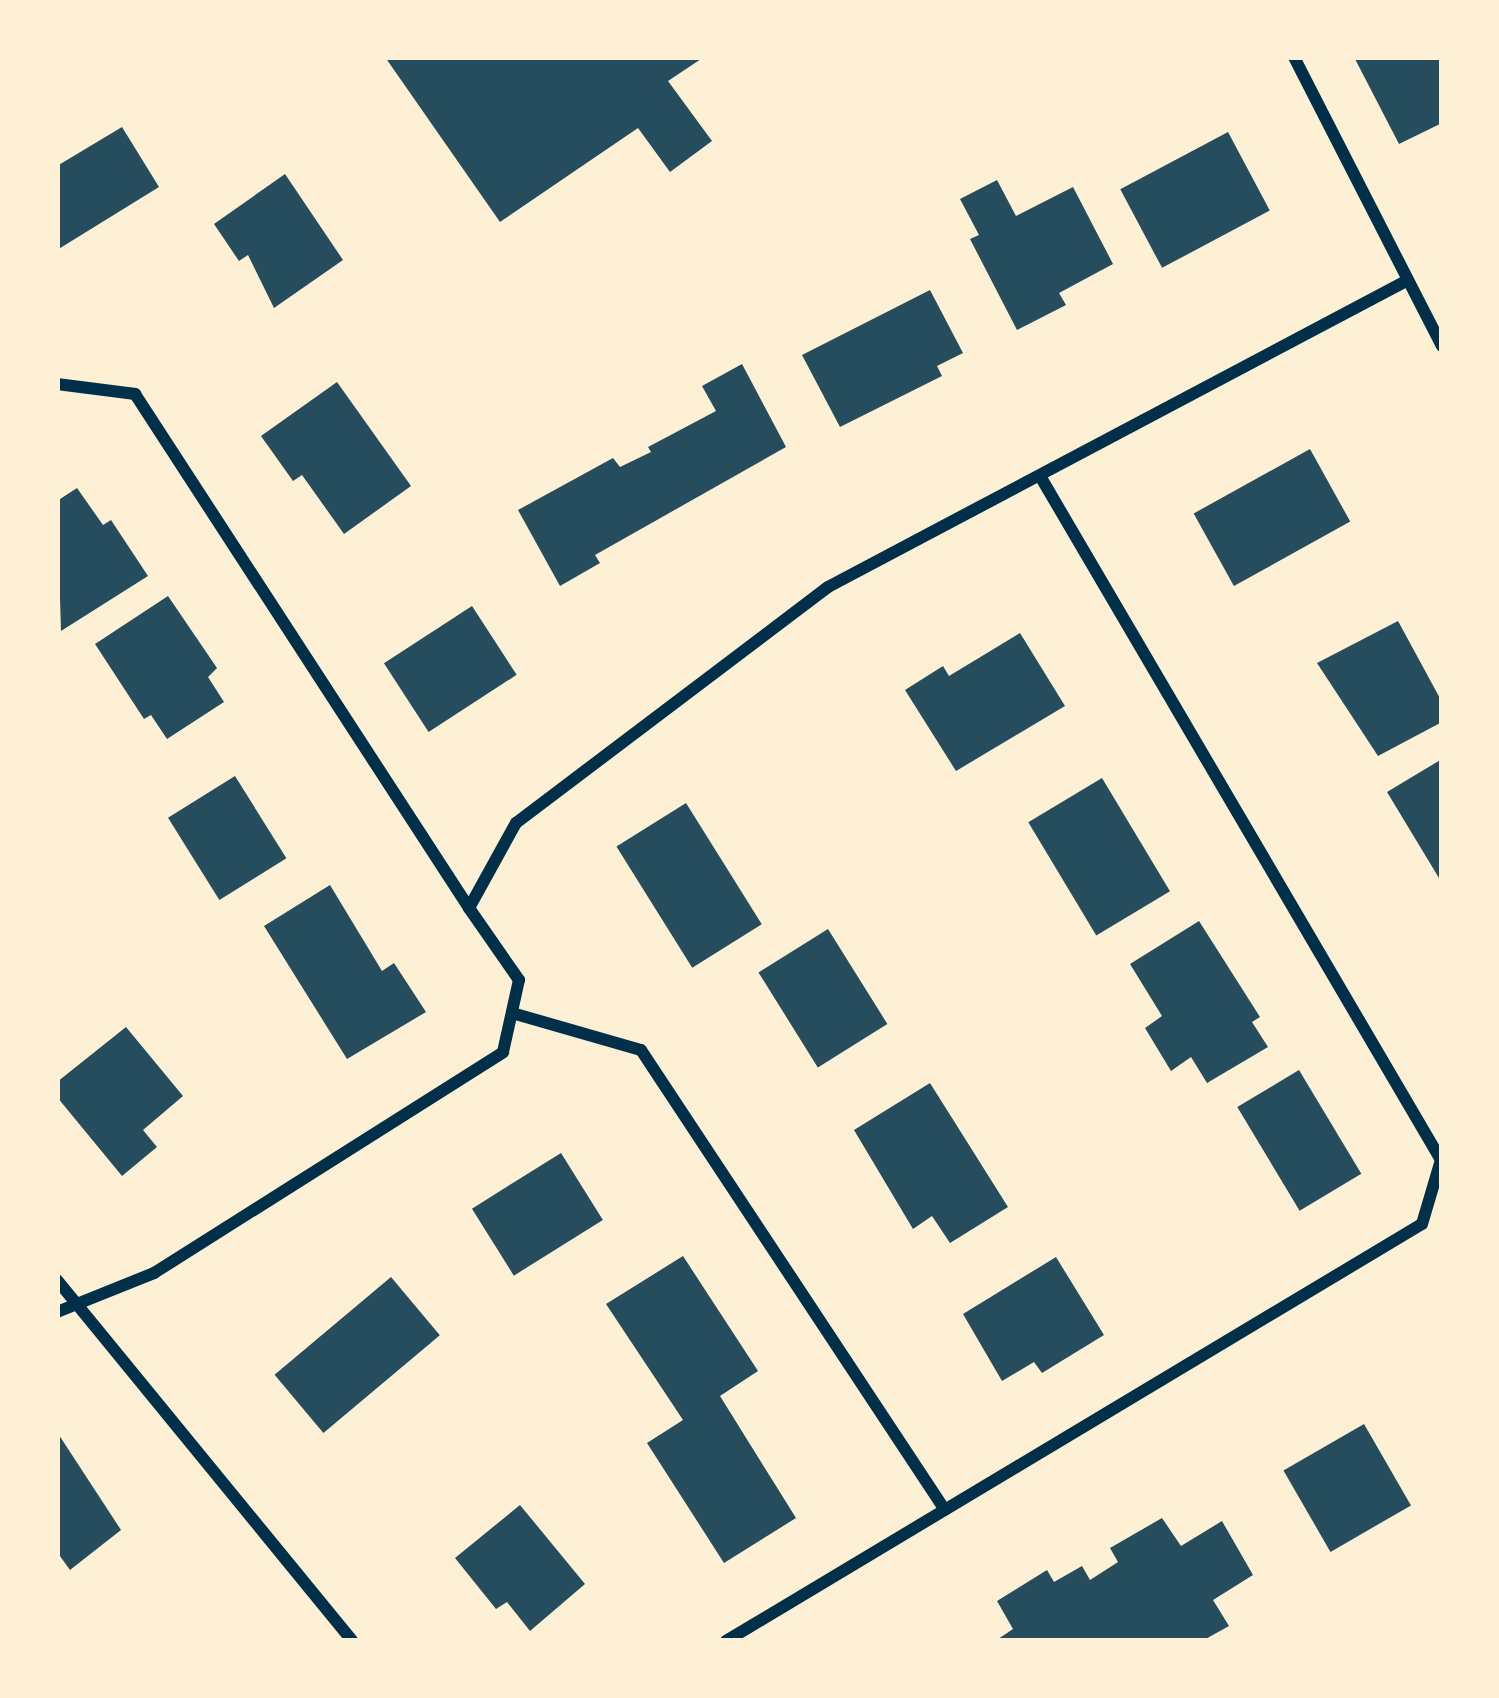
<!DOCTYPE html>
<style>
body{margin:0}
#map{position:relative;width:1499px;height:1698px;overflow:hidden;background:#fdf0d5;font-family:"Nunito Sans",sans-serif}
div>[style]{position:absolute}
[style*='--x']{left:calc(var(--x)*1px);top:calc(var(--y)*1px);width:calc(var(--w)*1px);rotate:calc(var(--a)*1deg)}
.building>*{inset:0;background:#264d5e;transform-origin:0 0}
.minor>*{height:12px;margin:-6px;padding:0 6px;transform-origin:6px;border-radius:6px;background:#003049}
span{translate:-50% -50%;white-space:nowrap;text-align:center;line-height:1.15;-webkit-text-stroke:9px #fdf0d5;paint-order:stroke}
.frame{position:absolute;inset:0;border:60px solid #fdf0d5;pointer-events:none}
</style>
<div id="map">
<div class="building">
<div style="clip-path:polygon(385px 57px,704px 57px,668px 81px,712px 141px,670px 172px,638px 128px,500px 222px)"></div>
<div style="clip-path:polygon(1354px 57px,1442px 57px,1442px 123px,1399px 144px)"></div>
<div style="clip-path:polygon(122px 127px,159px 187px,57px 250px,57px 166px)"></div>
<div style="left:1228px;top:132px;width:89px;height:122px;rotate:62deg"></div>
<div style="clip-path:polygon(285px 174px,343px 260px,274px 308px,248px 255px,239px 261px,214px 224px)"></div>
<div style="clip-path:polygon(997px 180px,1016px 216px,1073px 187px,1113px 264px,1059px 293px,1066px 305px,1017px 330px,970px 239px,979px 235px,960px 199px)"></div>
<div style="clip-path:polygon(930px 290px,963px 353px,937px 366px,942px 376px,840px 427px,802px 355px)"></div>
<div style="clip-path:polygon(742px 364px,786px 447px,595px 555px,600px 563px,560px 586px,518px 510px,613px 458px,620px 467px,651px 452px,648px 447px,716px 411px,702px 386px)"></div>
<div style="clip-path:polygon(337px 382px,411px 486px,344px 534px,302px 475px,293px 481px,261px 436px)"></div>
<div style="left:1310px;top:449px;width:83px;height:133px;rotate:61deg"></div>
<div style="clip-path:polygon(77px 488px,103px 525px,111px 520px,148px 576px,61px 631px,57px 501px)"></div>
<div style="clip-path:polygon(168px 596px,217px 668px,208px 677px,224px 702px,167px 739px,151px 715px,144px 719px,95px 644px)"></div>
<div style="left:472px;top:606px;width:82px;height:105px;rotate:57deg"></div>
<div style="clip-path:polygon(1398px 621px,1442px 702px,1442px 722px,1378px 756px,1317px 663px)"></div>
<div style="clip-path:polygon(1020px 633px,1065px 706px,956px 771px,905px 690px,943px 666px,949px 676px)"></div>
<div style="clip-path:polygon(1442px 759px,1442px 883px,1387px 792px)"></div>
<div style="left:235px;top:776px;width:97px;height:79px;rotate:58deg"></div>
<div style="left:1102px;top:778px;width:132px;height:86px;rotate:59deg"></div>
<div style="left:686px;top:803px;width:143px;height:82px;rotate:58deg"></div>
<div style="clip-path:polygon(330px 885px,382px 971px,394px 963px,426px 1012px,347px 1059px,264px 926px)"></div>
<div style="clip-path:polygon(1199px 921px,1260px 1017px,1252px 1022px,1268px 1047px,1207px 1083px,1191px 1057px,1171px 1071px,1145px 1028px,1162px 1016px,1130px 964px)"></div>
<div style="left:828px;top:929px;width:112px;height:82px;rotate:58deg"></div>
<div style="clip-path:polygon(126px 1027px,183px 1096px,143px 1130px,157px 1147px,122px 1176px,57px 1097px,57px 1082px)"></div>
<div style="left:1299px;top:1070px;width:121px;height:72px;rotate:59deg"></div>
<div style="clip-path:polygon(930px 1083px,1008px 1207px,950px 1243px,932px 1216px,913px 1229px,854px 1130px)"></div>
<div style="left:561px;top:1153px;width:79px;height:105px;rotate:58deg"></div>
<div style="clip-path:polygon(683px 1256px,758px 1371px,720px 1396px,796px 1518px,724px 1563px,647px 1443px,683px 1420px,606px 1304px)"></div>
<div style="clip-path:polygon(1056px 1257px,1104px 1335px,1042px 1373px,1034px 1362px,1002px 1381px,963px 1314px)"></div>
<div style="left:391px;top:1277px;width:76px;height:152px;rotate:50deg"></div>
<div style="left:1364px;top:1424px;width:94px;height:93px;rotate:60deg"></div>
<div style="clip-path:polygon(57px 1432px,121px 1530px,70px 1570px,57px 1552px)"></div>
<div style="clip-path:polygon(520px 1505px,585px 1584px,530px 1631px,507px 1602px,496px 1609px,455px 1558px)"></div>
<div style="clip-path:polygon(1162px 1518px,1181px 1546px,1222px 1521px,1253px 1575px,1213px 1600px,1229px 1626px,1202px 1641px,995px 1641px,1013px 1629px,997px 1601px,1047px 1570px,1054px 1582px,1082px 1566px,1090px 1580px,1118px 1562px,1110px 1548px)"></div>
</div>
<div class="minor">
<div style="--x:1294;--y:57;--w:325;--a:62.9"></div>
<div style="--x:57;--y:384;--w:79;--a:7.3"></div>
<div style="--x:135;--y:394;--w:613;--a:56.98"></div>
<div style="--x:512;--y:1013;--w:134;--a:16"></div>
<div style="--x:641;--y:1050;--w:551;--a:56.54"></div>
<div style="--x:57;--y:1280;--w:466;--a:50.7"></div>
<div style="--x:57;--y:1312;--w:105;--a:-21.9"></div>
<div style="--x:154;--y:1273;--w:413;--a:-32.3"></div>
<div style="--x:503;--y:1052;--w:74;--a:-77.5"></div>
<div style="--x:519;--y:980;--w:88;--a:-124.8"></div>
<div style="--x:469;--y:908;--w:97;--a:-61.1"></div>
<div style="--x:516;--y:823;--w:391;--a:-37.1"></div>
<div style="--x:828;--y:587;--w:656;--a:-27.89"></div>
<div style="--x:726;--y:1641;--w:811;--a:-30.93"></div>
<div style="--x:1422;--y:1224;--w:67;--a:-73.5"></div>
<div style="--x:1441;--y:1160;--w:793;--a:-120.38"></div>
</div>
<div class="frame"></div>
</div>
